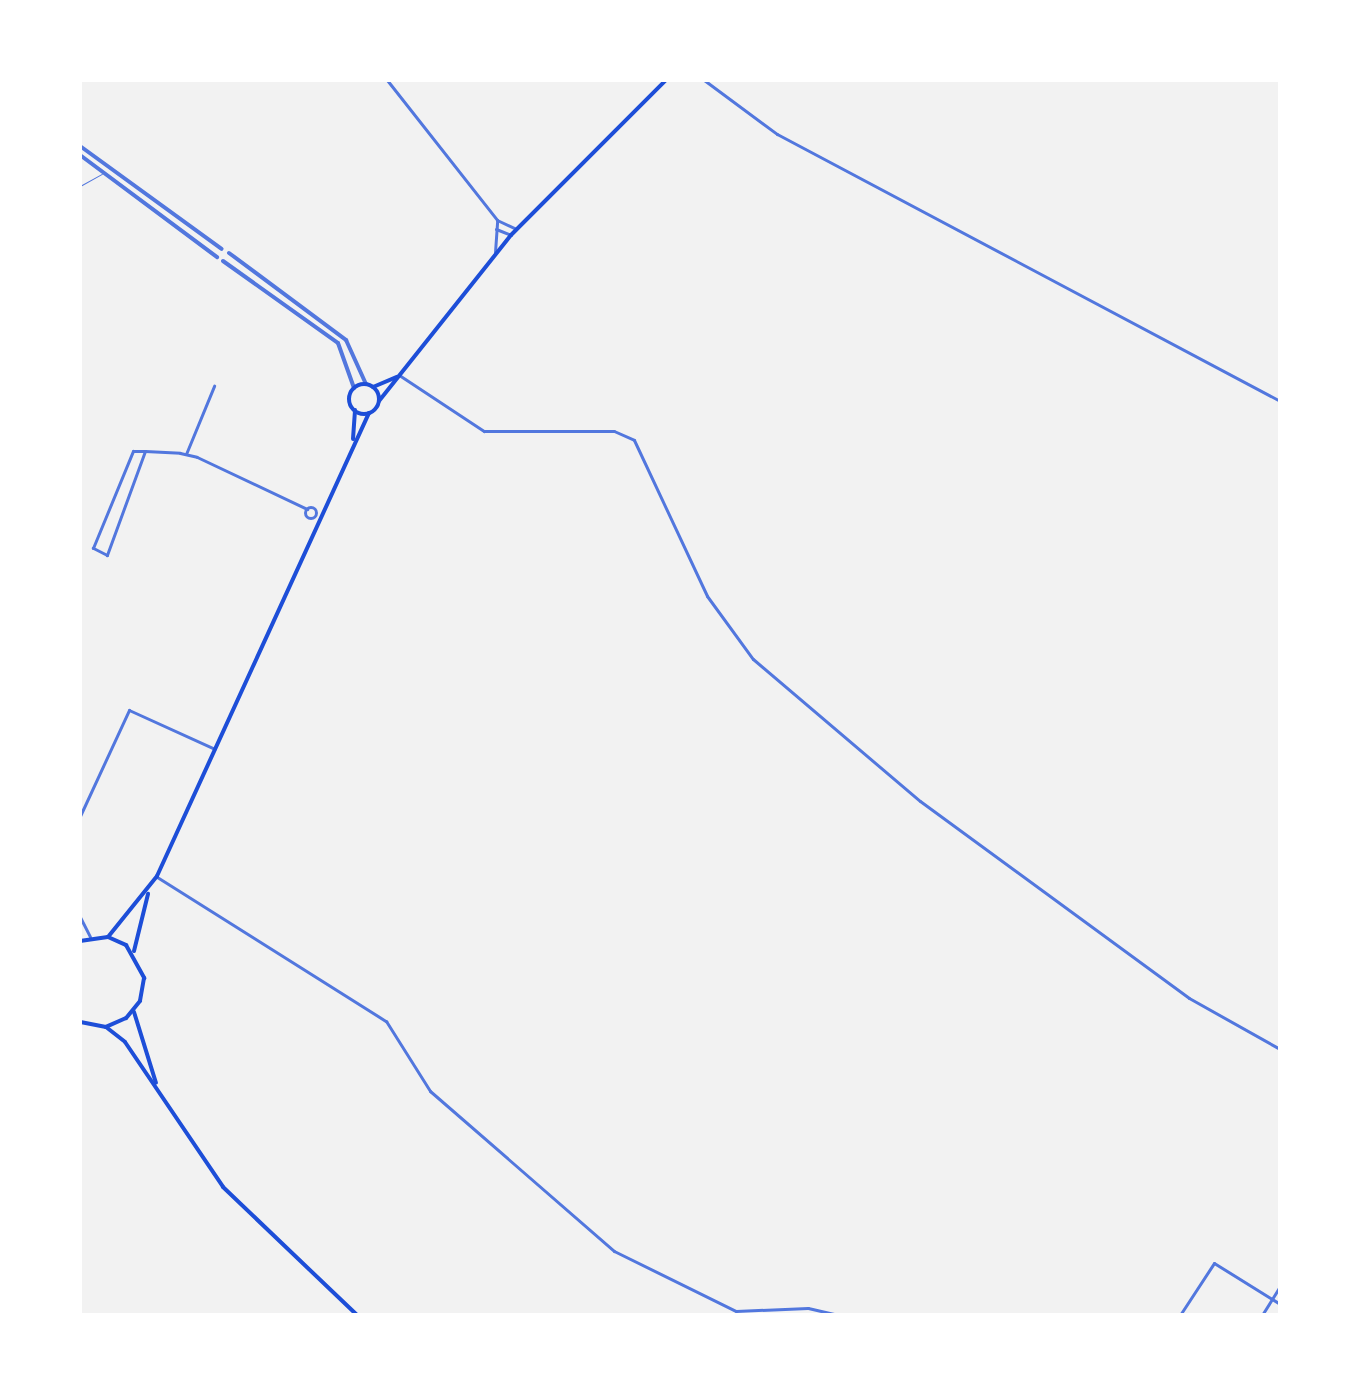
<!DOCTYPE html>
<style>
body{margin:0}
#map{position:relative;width:1360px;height:1395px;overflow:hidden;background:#f2f2f2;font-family:Raleway,sans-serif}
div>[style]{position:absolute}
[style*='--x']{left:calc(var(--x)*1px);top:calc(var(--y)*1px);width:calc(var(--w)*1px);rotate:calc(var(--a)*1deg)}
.service>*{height:1px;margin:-0.5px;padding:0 0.5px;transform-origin:0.5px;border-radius:0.5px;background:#5277de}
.minor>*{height:3px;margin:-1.5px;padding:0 1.5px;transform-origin:1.5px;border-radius:1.5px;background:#5277de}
.minor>.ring{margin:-1.5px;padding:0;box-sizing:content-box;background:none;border:3px solid #5277de;border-radius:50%}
.tertiary>*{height:4px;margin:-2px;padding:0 2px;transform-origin:2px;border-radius:2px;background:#5277de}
.primary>*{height:4px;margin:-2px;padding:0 2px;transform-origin:2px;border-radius:2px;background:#1d4ed8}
.primary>.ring{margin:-2px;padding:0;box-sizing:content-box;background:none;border:4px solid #1d4ed8;border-radius:50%}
span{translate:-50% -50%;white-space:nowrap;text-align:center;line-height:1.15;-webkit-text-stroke:8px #fff;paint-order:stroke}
.frame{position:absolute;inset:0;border:82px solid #fff;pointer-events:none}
</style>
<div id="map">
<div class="service">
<div style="--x:80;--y:163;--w:20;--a:90"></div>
<div style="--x:80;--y:186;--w:25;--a:-29"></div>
</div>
<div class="minor">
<div style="--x:387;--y:80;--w:178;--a:51.8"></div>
<div style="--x:497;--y:220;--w:21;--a:25"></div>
<div style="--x:704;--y:80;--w:91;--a:36.5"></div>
<div style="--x:777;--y:134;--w:569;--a:27.96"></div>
<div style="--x:496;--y:229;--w:16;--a:22"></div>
<div style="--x:495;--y:252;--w:32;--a:-86"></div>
<div style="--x:399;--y:375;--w:102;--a:33.4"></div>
<div style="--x:484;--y:431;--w:130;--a:0"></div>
<div style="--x:614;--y:431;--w:22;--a:24"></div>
<div style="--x:634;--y:440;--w:172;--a:64.9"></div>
<div style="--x:707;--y:596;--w:78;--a:53.9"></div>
<div style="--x:753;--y:659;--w:219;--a:40.4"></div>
<div style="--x:920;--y:801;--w:333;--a:36.2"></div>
<div style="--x:1189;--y:998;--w:104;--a:29.3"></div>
<div style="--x:145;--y:451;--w:111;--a:110.1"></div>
<div style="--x:107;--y:555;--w:16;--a:-153"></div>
<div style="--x:93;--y:548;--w:105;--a:-67.6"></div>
<div style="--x:133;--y:451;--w:12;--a:0"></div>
<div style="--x:145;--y:451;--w:35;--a:3"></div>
<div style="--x:180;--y:453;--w:17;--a:13"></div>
<div style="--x:197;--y:457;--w:122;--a:25.3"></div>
<div style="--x:186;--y:454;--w:74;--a:-67.6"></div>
<div class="ring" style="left:305.5px;top:507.5px;width:8px;height:8px"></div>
<div style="--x:80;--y:816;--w:117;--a:-65.2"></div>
<div style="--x:129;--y:710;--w:94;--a:24.4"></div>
<div style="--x:157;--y:877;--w:271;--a:32.2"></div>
<div style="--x:386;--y:1021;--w:83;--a:57.8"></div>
<div style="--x:430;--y:1091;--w:244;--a:41"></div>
<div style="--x:614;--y:1251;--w:136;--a:26.2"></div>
<div style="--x:736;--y:1311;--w:72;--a:-2.4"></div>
<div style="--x:808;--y:1308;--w:31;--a:13"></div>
<div style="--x:80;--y:917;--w:22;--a:63"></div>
<div style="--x:1180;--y:1315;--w:62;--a:-56.8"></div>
<div style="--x:1214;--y:1263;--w:78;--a:31.8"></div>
<div style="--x:1262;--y:1315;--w:34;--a:-58"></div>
</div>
<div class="tertiary">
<div style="--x:80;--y:146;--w:175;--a:36"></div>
<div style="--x:80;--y:155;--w:171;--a:36.7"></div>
<div style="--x:229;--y:253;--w:146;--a:36.6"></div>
<div style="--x:346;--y:340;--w:48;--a:65.6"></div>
<div style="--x:223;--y:261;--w:141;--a:35.5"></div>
<div style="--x:338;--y:343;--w:48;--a:70.4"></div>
</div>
<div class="primary">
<div class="ring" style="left:349px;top:384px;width:26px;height:26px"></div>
<div style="--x:373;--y:387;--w:26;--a:-23"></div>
<div style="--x:379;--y:401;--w:212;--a:-51.5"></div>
<div style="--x:511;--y:235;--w:219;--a:-45"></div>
<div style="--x:353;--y:439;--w:29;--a:-86"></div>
<div style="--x:108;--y:937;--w:78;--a:-51.2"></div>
<div style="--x:157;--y:876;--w:509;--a:-65.4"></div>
<div style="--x:80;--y:941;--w:28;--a:-8"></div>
<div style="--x:108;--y:937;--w:20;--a:24"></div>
<div style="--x:126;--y:945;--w:38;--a:61"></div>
<div style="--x:144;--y:978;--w:23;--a:100"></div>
<div style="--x:140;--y:1001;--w:22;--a:129"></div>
<div style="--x:126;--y:1018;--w:22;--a:156"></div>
<div style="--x:106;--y:1027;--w:26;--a:-169"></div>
<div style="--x:134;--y:951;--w:59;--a:-76.2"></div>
<div style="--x:134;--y:1012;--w:74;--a:72.8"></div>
<div style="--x:106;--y:1027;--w:24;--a:38"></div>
<div style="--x:125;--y:1042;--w:175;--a:55.9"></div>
<div style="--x:223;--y:1187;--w:185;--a:43.7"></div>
</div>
<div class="frame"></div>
</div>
